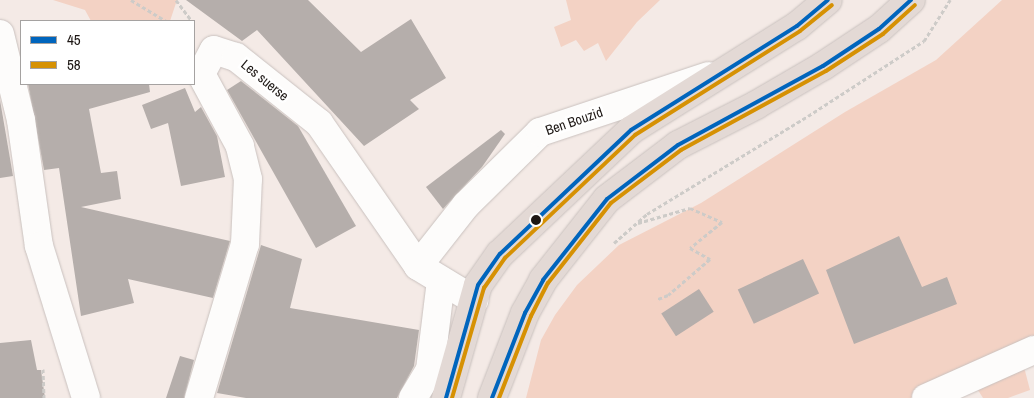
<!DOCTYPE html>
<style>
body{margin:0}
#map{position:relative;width:1034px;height:398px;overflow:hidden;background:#f4eae6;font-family:"Archivo Narrow",sans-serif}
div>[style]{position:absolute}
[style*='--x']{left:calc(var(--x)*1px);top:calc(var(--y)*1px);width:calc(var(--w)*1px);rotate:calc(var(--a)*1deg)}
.green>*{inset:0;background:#f3d2c4}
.building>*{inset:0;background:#b5aeab;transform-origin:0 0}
.path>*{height:3px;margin-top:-1.5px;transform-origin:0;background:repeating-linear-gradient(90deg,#cdcbc8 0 4px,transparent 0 6.5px)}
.roads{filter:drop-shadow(0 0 1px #c9c1be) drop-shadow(0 0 1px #c9c1be)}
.minor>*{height:28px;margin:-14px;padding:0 14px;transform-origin:14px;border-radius:14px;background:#fdfcfb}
.highway>*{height:28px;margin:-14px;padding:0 14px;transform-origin:14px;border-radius:14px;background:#e3d9d5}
.bus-1>*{height:4px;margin:-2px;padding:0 2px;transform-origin:2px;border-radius:2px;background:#0065bd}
.bus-2>*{height:4px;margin:-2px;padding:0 2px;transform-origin:2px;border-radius:2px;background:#d69103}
.dots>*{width:14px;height:14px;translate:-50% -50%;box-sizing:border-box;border:2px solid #fff;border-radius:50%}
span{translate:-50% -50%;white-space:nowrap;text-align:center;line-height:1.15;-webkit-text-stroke:5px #fff;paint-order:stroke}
.street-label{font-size:14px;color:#1d1714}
.legend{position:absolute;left:20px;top:20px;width:175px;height:65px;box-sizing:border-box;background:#fff;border:1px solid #a5a2a1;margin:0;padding:6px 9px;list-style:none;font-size:15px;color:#1d1714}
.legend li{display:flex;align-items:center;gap:10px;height:25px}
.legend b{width:25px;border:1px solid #a5a2a1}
</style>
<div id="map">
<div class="green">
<div style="clip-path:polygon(53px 0,177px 0,170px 21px,91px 21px,85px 10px)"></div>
<div style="clip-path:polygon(566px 0,660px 0,637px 22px,606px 61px,598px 43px,584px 51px,576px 40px,561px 47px,554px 27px,571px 20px)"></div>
<div style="clip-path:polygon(1002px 0,1034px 0,1034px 350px,926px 398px,526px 398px,541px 340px,555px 315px,577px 285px,619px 245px,701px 203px,845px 112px,936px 60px)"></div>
<div style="clip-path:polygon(1024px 367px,1030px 390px,1008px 398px,983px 398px,976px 387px)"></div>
</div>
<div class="building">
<div style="clip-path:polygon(186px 0,308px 0,361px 52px,411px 19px,446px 78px,410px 100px,419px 109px,364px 146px,257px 30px,242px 41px)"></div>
<div style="clip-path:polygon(241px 81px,298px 126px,356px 226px,316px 248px,227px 90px)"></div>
<div style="clip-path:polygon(28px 84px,149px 84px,150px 92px,89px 109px,101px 173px,117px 171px,121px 199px,81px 207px,230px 241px,213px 298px,128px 279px,134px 303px,81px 316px,59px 168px,44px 170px)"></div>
<div style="clip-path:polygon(185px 88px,195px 112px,201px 107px,217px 136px,225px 177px,181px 186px,168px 123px,151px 129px,142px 105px)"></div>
<div style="clip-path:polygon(0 100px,13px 176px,0 178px)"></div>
<div style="clip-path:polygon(501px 130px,505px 134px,482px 167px,443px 209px,426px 187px)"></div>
<div style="clip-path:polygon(899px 236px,922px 287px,947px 277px,957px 304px,854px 344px,826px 270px)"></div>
<div style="clip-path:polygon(261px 245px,302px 259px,290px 308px,419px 330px,414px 366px,397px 398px,246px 398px,217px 393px)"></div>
<div style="left:803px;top:259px;width:38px;height:72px;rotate:65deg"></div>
<div style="left:699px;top:289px;width:27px;height:45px;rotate:57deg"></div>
<div style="clip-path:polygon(31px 340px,37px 370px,41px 370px,45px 398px,0 398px,0 343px)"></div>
<div style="clip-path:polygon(180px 356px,194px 360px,184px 398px,166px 398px)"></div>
</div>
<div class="path">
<div style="--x:131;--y:0;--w:41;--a:31"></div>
<div style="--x:176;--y:0;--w:26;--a:53"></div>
<div style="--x:638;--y:223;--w:54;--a:-16.1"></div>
<div style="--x:690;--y:208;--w:35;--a:24"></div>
<div style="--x:722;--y:222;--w:41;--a:140.9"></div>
<div style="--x:690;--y:248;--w:23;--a:29"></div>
<div style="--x:710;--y:259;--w:55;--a:139.4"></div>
<div style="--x:668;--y:295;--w:11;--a:158"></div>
<div style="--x:614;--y:243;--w:44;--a:-41.3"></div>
<div style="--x:647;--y:214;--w:188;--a:-31.3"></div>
<div style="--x:808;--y:116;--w:138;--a:-32.9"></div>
<div style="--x:924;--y:41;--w:49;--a:-57.6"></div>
<div style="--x:43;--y:369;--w:29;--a:88"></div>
</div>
<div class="roads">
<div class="minor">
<div style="--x:0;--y:34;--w:89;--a:76.3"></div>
<div style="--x:21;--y:120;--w:127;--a:81.9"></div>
<div style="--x:39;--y:246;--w:159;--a:72.8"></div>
<div style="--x:418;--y:266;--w:78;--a:-51.8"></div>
<div style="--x:466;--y:205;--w:104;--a:-44.6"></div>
<div style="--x:540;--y:132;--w:177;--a:-18.4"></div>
<div style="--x:199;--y:398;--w:161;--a:-73.4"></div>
<div style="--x:245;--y:244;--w:65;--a:-87.4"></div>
<div style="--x:248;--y:179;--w:34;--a:-104"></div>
<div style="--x:240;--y:146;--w:82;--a:-118.4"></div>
<div style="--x:201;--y:74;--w:27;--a:-62"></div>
<div style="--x:214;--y:50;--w:23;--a:18"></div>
<div style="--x:236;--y:57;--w:106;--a:38.5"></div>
<div style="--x:319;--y:123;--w:174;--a:55.3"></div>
<div style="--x:418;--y:266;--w:66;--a:31.3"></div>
<div style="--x:413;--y:398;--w:33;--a:-59"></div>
<div style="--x:430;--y:370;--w:90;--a:-83"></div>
<div style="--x:926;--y:398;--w:118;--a:-24"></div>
</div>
<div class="highway">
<div style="--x:446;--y:398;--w:117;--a:-74.2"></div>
<div style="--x:478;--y:285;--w:38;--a:-55"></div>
<div style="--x:500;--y:254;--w:180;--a:-43.4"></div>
<div style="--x:631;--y:130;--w:196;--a:-32.1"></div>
<div style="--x:797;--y:26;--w:40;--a:-40"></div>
<div style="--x:492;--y:398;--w:91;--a:-68.8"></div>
<div style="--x:525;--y:313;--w:38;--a:-61"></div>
<div style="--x:543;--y:280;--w:103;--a:-51.7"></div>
<div style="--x:607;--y:199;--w:89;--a:-37.3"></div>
<div style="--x:678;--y:145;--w:88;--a:-27.1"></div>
<div style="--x:756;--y:105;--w:78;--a:-30.2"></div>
<div style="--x:823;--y:66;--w:67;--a:-33.5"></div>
<div style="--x:879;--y:29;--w:43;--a:-42.2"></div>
</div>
</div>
<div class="bus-1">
<div style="--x:446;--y:398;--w:117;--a:-74.2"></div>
<div style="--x:478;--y:285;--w:38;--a:-55"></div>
<div style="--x:500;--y:254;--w:180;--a:-43.4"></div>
<div style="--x:631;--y:130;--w:196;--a:-32.1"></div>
<div style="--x:797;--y:26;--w:40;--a:-40"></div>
<div style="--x:492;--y:398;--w:91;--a:-68.8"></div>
<div style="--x:525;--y:313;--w:38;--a:-61"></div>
<div style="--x:543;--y:280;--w:103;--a:-51.7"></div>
<div style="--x:607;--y:199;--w:89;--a:-37.3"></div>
<div style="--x:678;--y:145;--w:165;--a:-28.6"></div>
<div style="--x:823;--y:66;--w:67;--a:-33.5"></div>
<div style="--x:879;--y:29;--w:43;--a:-42.2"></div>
</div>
<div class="bus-2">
<div style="--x:452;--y:398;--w:115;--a:-73.8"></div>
<div style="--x:484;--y:288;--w:37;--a:-55"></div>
<div style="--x:505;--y:258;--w:179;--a:-43.4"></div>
<div style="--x:635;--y:135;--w:195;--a:-32.2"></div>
<div style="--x:800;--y:31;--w:41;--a:-39.1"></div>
<div style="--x:499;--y:398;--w:88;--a:-68.7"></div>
<div style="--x:531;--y:316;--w:37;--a:-63"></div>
<div style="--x:548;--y:283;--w:102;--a:-51.8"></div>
<div style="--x:611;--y:203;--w:88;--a:-37.1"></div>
<div style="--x:681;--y:150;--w:165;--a:-28.6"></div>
<div style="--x:826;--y:71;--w:68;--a:-33"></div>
<div style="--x:883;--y:34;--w:43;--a:-42.2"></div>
</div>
<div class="dots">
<div style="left:536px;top:220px;background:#1d1714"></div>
</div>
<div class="street-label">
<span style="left:265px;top:80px;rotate:39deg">Les suerse</span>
<span style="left:574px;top:121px;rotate:-19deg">Ben Bouzid</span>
</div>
<ul class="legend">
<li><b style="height:6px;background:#0065bd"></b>45</li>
<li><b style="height:6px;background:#d69103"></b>58</li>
</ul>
</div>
